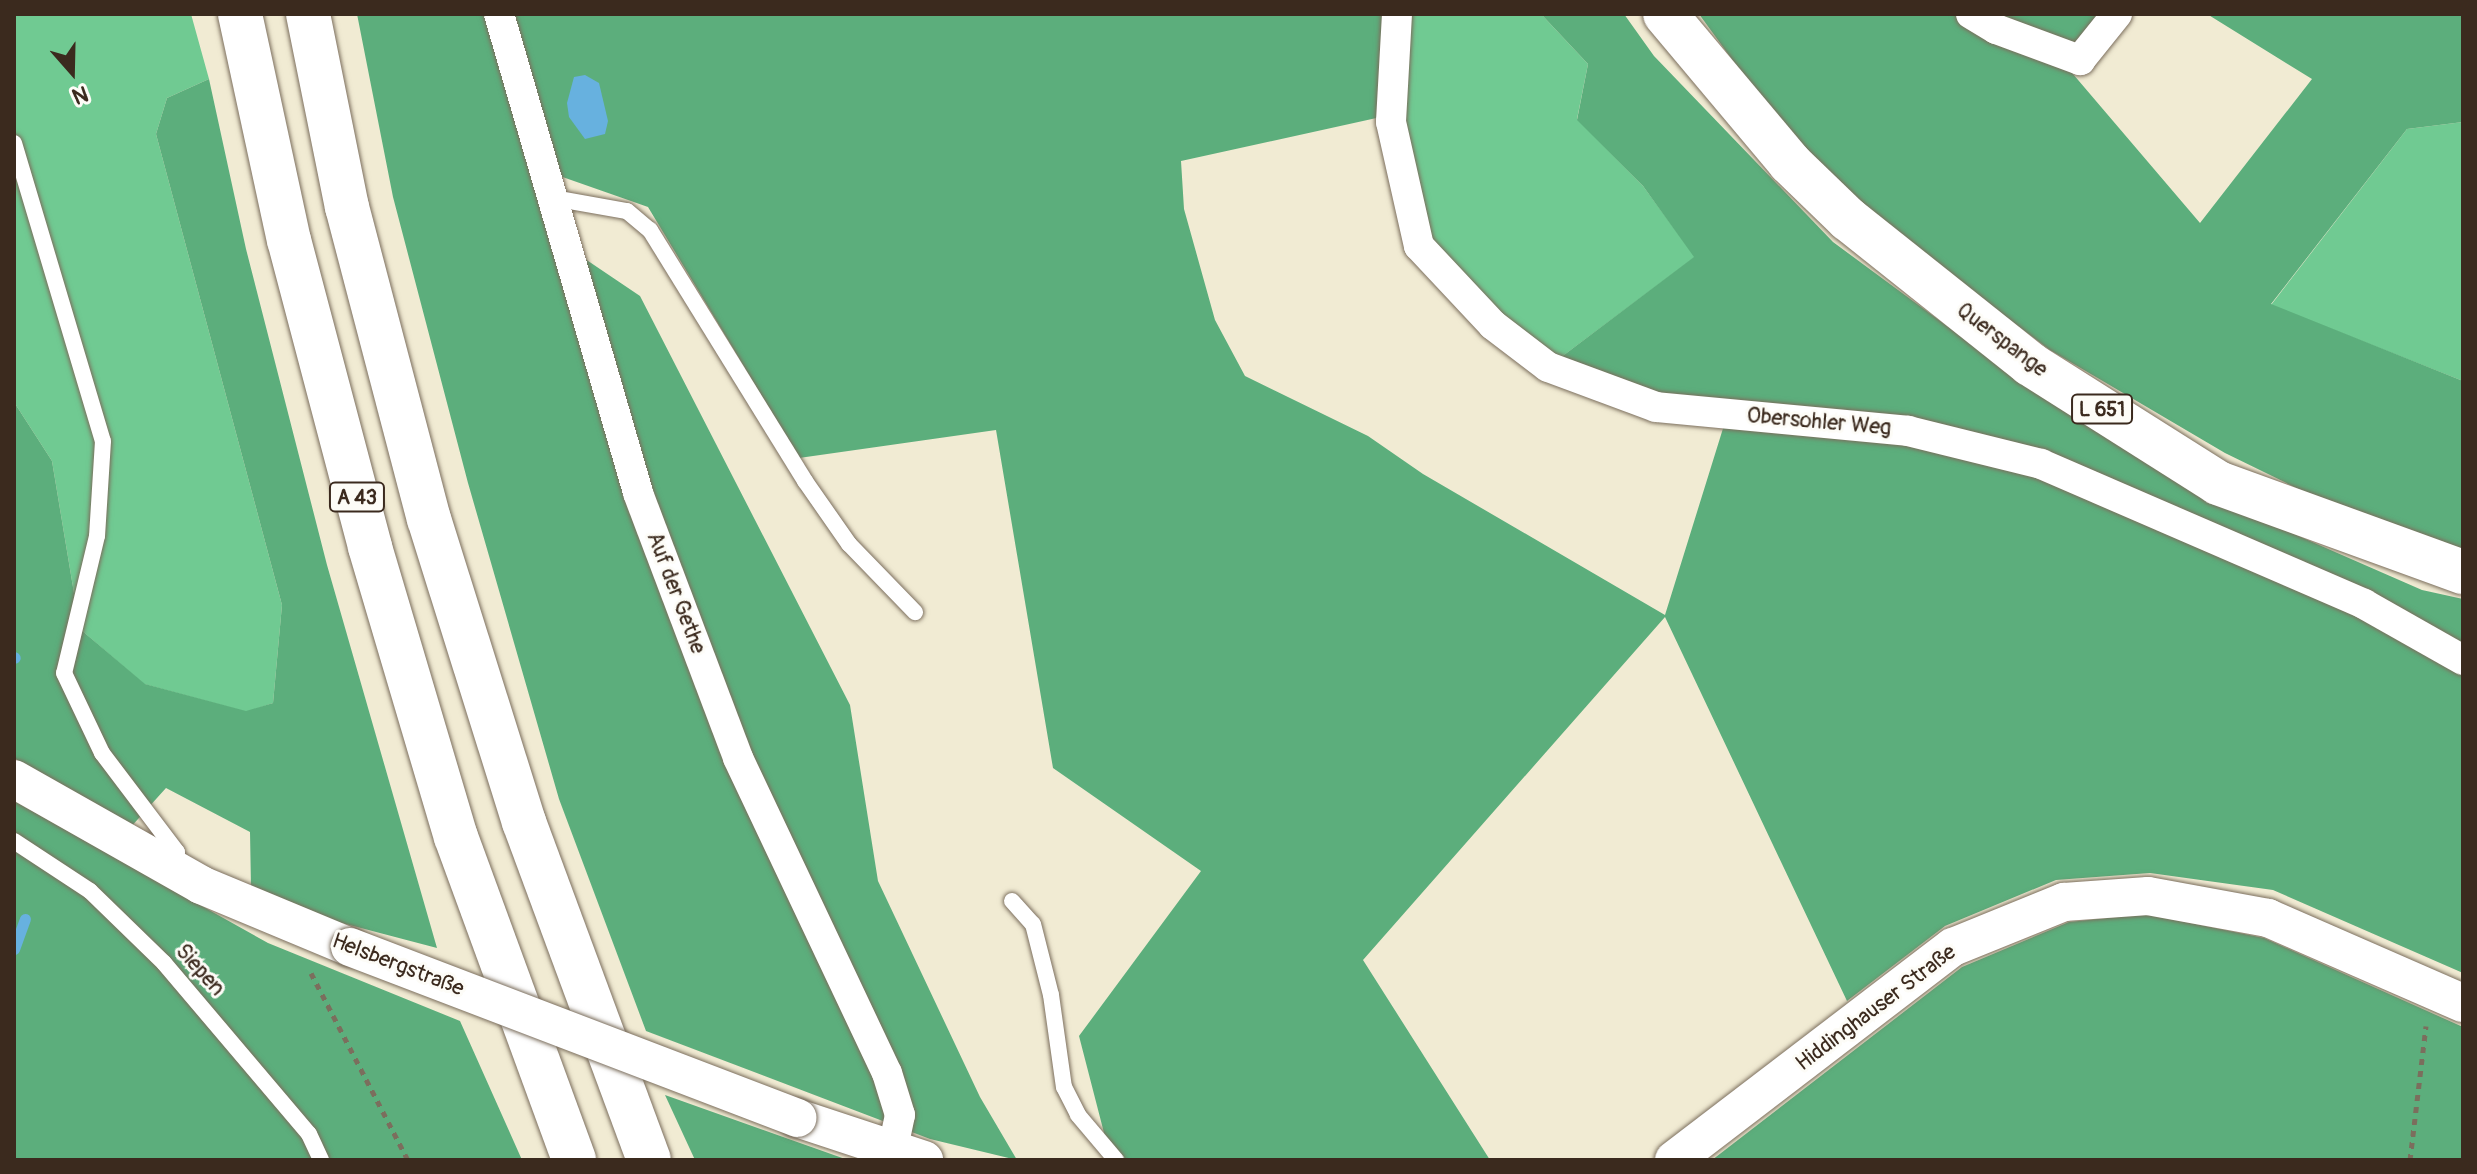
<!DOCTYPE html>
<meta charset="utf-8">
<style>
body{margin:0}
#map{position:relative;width:2477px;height:1174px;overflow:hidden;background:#f1ebd3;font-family:Pangolin,sans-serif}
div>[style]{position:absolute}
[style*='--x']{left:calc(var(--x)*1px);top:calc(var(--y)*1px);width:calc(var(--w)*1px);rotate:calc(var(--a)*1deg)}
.green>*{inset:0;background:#70ca92}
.forest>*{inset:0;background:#5cae7c}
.water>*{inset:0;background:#67b1df}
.stream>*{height:11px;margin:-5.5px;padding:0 5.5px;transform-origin:5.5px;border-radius:5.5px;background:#67b1df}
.path>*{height:5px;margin-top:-2.5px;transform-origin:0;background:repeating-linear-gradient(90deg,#7b6e5d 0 6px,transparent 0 12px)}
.roads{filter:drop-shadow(0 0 2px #7b6e5d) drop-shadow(0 0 2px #7b6e5d)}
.service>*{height:16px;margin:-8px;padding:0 8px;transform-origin:8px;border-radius:8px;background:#fff}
.minor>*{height:30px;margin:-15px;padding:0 15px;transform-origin:15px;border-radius:15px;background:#fff}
.tertiary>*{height:38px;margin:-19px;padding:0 19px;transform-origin:19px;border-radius:19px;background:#fff}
.primary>*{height:44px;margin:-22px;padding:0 22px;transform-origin:22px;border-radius:22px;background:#fff}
.motorway>*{height:44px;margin:-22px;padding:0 22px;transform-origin:22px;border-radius:22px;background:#fff}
.bridges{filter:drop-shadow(0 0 2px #7b6e5d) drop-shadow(0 0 2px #7b6e5d)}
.tertiary-bridge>*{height:38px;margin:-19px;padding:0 19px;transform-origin:19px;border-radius:19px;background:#fff}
span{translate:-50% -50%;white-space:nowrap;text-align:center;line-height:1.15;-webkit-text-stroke:6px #fdfcf7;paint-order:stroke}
.shield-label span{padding:2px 6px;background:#fdfcf7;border:2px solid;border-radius:6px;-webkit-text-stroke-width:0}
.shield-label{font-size:20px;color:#3b2a1e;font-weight:700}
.street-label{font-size:22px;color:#3b2a1e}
.frame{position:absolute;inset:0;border:16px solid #3b2a1e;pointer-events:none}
.north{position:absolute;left:32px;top:32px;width:80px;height:80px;-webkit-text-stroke:6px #fdfcf7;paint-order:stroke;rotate:160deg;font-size:22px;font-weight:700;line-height:32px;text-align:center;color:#3b2a1e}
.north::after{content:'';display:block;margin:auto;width:28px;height:36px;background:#3b2a1e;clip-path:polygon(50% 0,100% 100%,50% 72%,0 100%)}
</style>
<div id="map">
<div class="green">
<div style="clip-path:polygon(14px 14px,191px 14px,209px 79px,167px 98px,156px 134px,282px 605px,273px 703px,247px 712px,144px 684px,80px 629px,52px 461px,14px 402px)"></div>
<div style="clip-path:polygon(1408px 14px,1541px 14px,1588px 64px,1577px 119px,1643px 186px,1695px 257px,1556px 361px,1500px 318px,1423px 239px,1404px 120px)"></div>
<div style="clip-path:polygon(2463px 122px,2463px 381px,2271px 305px,2407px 129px)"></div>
</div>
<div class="forest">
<div style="clip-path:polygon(357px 14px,489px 14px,554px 238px,640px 296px,850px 705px,878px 881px,980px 1097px,1017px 1160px,930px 1139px,646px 1031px,559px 799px,468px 483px,393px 197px)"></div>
<div style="clip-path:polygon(508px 14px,1385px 14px,1381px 117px,1181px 161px,1184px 209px,1215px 320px,1245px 376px,1368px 436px,1423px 474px,1665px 615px,1725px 422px,1906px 437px,2039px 474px,2287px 579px,2463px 669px,2463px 973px,2273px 890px,2150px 873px,2056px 880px,1945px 926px,1847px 1001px,1665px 617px,1363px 960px,1490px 1160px,1111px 1160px,1079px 1036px,1201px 871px,1053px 768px,996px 430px,799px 458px,648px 207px,554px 174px)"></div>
<div style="clip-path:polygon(1541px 14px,1624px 14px,1654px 56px,1833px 242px,2016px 377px,2207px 496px,2422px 590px,2463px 599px,2463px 644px,2039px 453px,1660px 396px,1556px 361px,1694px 257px,1643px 186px,1577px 120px,1588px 64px)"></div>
<div style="clip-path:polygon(1699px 14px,1952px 14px,2067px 67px,2200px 223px,2312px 79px,2207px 14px,2463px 14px,2463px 122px,2407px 129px,2271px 304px,2463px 381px,2463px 556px,2323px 501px,2225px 453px,2050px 350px,1857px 205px,1763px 102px)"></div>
<div style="clip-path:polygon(1989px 14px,2109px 14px,2076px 54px)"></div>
<div style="clip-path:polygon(209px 79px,246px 249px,327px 565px,437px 948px,300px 912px,251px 888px,250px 832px,166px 788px,129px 829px,14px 758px,14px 402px,52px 461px,80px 629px,145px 684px,246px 711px,273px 703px,282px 605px,156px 134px,167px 98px)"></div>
<div style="clip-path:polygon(14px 801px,268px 943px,460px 1021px,522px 1160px,14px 1160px)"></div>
<div style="clip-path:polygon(2146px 914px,2264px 938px,2463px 1027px,2463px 1160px,1712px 1160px,1962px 967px,2069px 922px)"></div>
<div style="clip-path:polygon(665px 1095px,848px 1160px,695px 1160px)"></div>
</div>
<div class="water">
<div style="clip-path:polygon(585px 75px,599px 83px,608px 121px,605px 134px,585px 139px,569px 117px,567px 103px,574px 77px)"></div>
</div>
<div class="stream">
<div style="--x:14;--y:657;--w:1;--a:45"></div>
<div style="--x:14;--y:949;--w:32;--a:-70"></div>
</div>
<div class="path">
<div style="--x:311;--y:973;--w:211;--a:62.6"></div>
<div style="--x:2410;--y:1160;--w:135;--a:-83.2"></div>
</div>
<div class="roads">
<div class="service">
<div style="--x:14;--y:143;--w:311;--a:73.4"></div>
<div style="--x:103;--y:441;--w:95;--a:93.6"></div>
<div style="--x:97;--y:536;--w:141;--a:103.5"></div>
<div style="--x:64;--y:673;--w:89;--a:64.6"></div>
<div style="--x:102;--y:753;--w:124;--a:52.9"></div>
<div style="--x:177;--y:852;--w:13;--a:117"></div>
<div style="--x:553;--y:198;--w:75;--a:10"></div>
<div style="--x:627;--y:211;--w:30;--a:40"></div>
<div style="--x:650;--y:230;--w:295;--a:58.3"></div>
<div style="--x:805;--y:481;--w:77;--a:55.1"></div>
<div style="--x:849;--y:544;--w:95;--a:45.9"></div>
<div style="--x:14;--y:841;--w:91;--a:33.3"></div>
<div style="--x:90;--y:891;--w:103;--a:44.2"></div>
<div style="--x:164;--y:963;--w:224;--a:49.7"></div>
<div style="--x:309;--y:1134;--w:29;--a:65"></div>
<div style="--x:1012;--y:901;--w:31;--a:48"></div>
<div style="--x:1033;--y:924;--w:73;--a:75.8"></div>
<div style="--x:1051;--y:995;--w:93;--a:82"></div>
<div style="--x:1064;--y:1087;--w:31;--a:63"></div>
<div style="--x:1078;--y:1115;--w:59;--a:49.8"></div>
</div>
<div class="minor">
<div style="--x:499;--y:14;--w:499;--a:73.8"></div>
<div style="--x:638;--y:493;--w:283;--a:69.3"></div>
<div style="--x:738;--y:758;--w:348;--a:64.7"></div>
<div style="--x:887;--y:1073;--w:44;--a:72.8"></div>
<div style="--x:900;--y:1115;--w:38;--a:102"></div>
<div style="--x:1397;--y:14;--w:108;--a:93.2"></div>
<div style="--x:1391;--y:122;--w:127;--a:77.3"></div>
<div style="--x:1419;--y:246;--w:108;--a:46.9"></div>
<div style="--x:1493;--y:325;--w:69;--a:37.4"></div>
<div style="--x:1548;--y:367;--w:115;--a:20.3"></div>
<div style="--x:1656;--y:407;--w:253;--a:5.4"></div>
<div style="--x:1908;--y:431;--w:137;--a:13.9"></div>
<div style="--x:2041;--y:464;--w:352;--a:23.4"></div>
<div style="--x:2364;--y:604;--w:114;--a:29.5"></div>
<div style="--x:1971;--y:14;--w:29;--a:31"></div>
<div style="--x:1996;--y:29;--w:90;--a:20.3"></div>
<div style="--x:2080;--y:60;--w:59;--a:-51.2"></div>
</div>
<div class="tertiary">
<div style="--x:14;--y:779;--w:215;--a:29.5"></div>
<div style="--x:201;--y:885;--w:161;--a:22.6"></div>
<div style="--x:797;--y:1118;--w:134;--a:18.3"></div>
<div style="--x:1674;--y:1160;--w:351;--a:-37.4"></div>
<div style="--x:1953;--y:947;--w:120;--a:-22.1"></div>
<div style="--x:2064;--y:902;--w:84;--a:-4.1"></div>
<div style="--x:2148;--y:896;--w:122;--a:10.4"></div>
<div style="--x:2268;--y:918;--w:213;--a:23.6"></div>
</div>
<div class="primary">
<div style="--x:1665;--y:14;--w:194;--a:50"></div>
<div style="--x:1790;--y:163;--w:81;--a:44"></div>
<div style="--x:1848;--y:219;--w:233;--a:38.5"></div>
<div style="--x:2030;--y:364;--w:222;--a:32.3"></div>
<div style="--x:2218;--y:483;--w:261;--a:20"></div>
</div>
<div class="motorway">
<div style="--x:240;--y:14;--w:231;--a:77.8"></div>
<div style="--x:289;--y:240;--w:318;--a:75.2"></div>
<div style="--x:370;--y:547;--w:302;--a:73.5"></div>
<div style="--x:456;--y:837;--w:344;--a:69.9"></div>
<div style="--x:308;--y:14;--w:197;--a:78.6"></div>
<div style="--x:347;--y:207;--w:323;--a:75.3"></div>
<div style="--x:429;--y:519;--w:318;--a:72.6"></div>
<div style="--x:524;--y:822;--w:360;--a:69.7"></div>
</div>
</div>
<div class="bridges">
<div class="tertiary-bridge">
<div style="--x:350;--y:947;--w:479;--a:20.9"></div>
</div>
</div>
<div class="shield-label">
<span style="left:2102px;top:409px">L 651</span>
<span style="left:357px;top:497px">A 43</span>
</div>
<div class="street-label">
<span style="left:2002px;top:340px;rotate:37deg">Querspange</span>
<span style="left:1819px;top:422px;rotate:5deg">Obersohler Weg</span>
<span style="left:676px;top:593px;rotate:69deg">Auf der Gethe</span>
<span style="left:398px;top:965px;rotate:21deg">Helsbergstraße</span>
<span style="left:200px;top:970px;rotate:48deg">Siepen</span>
<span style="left:1876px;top:1008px;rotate:-37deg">Hiddinghauser Straße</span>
</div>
<div class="frame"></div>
<div class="north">N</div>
</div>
